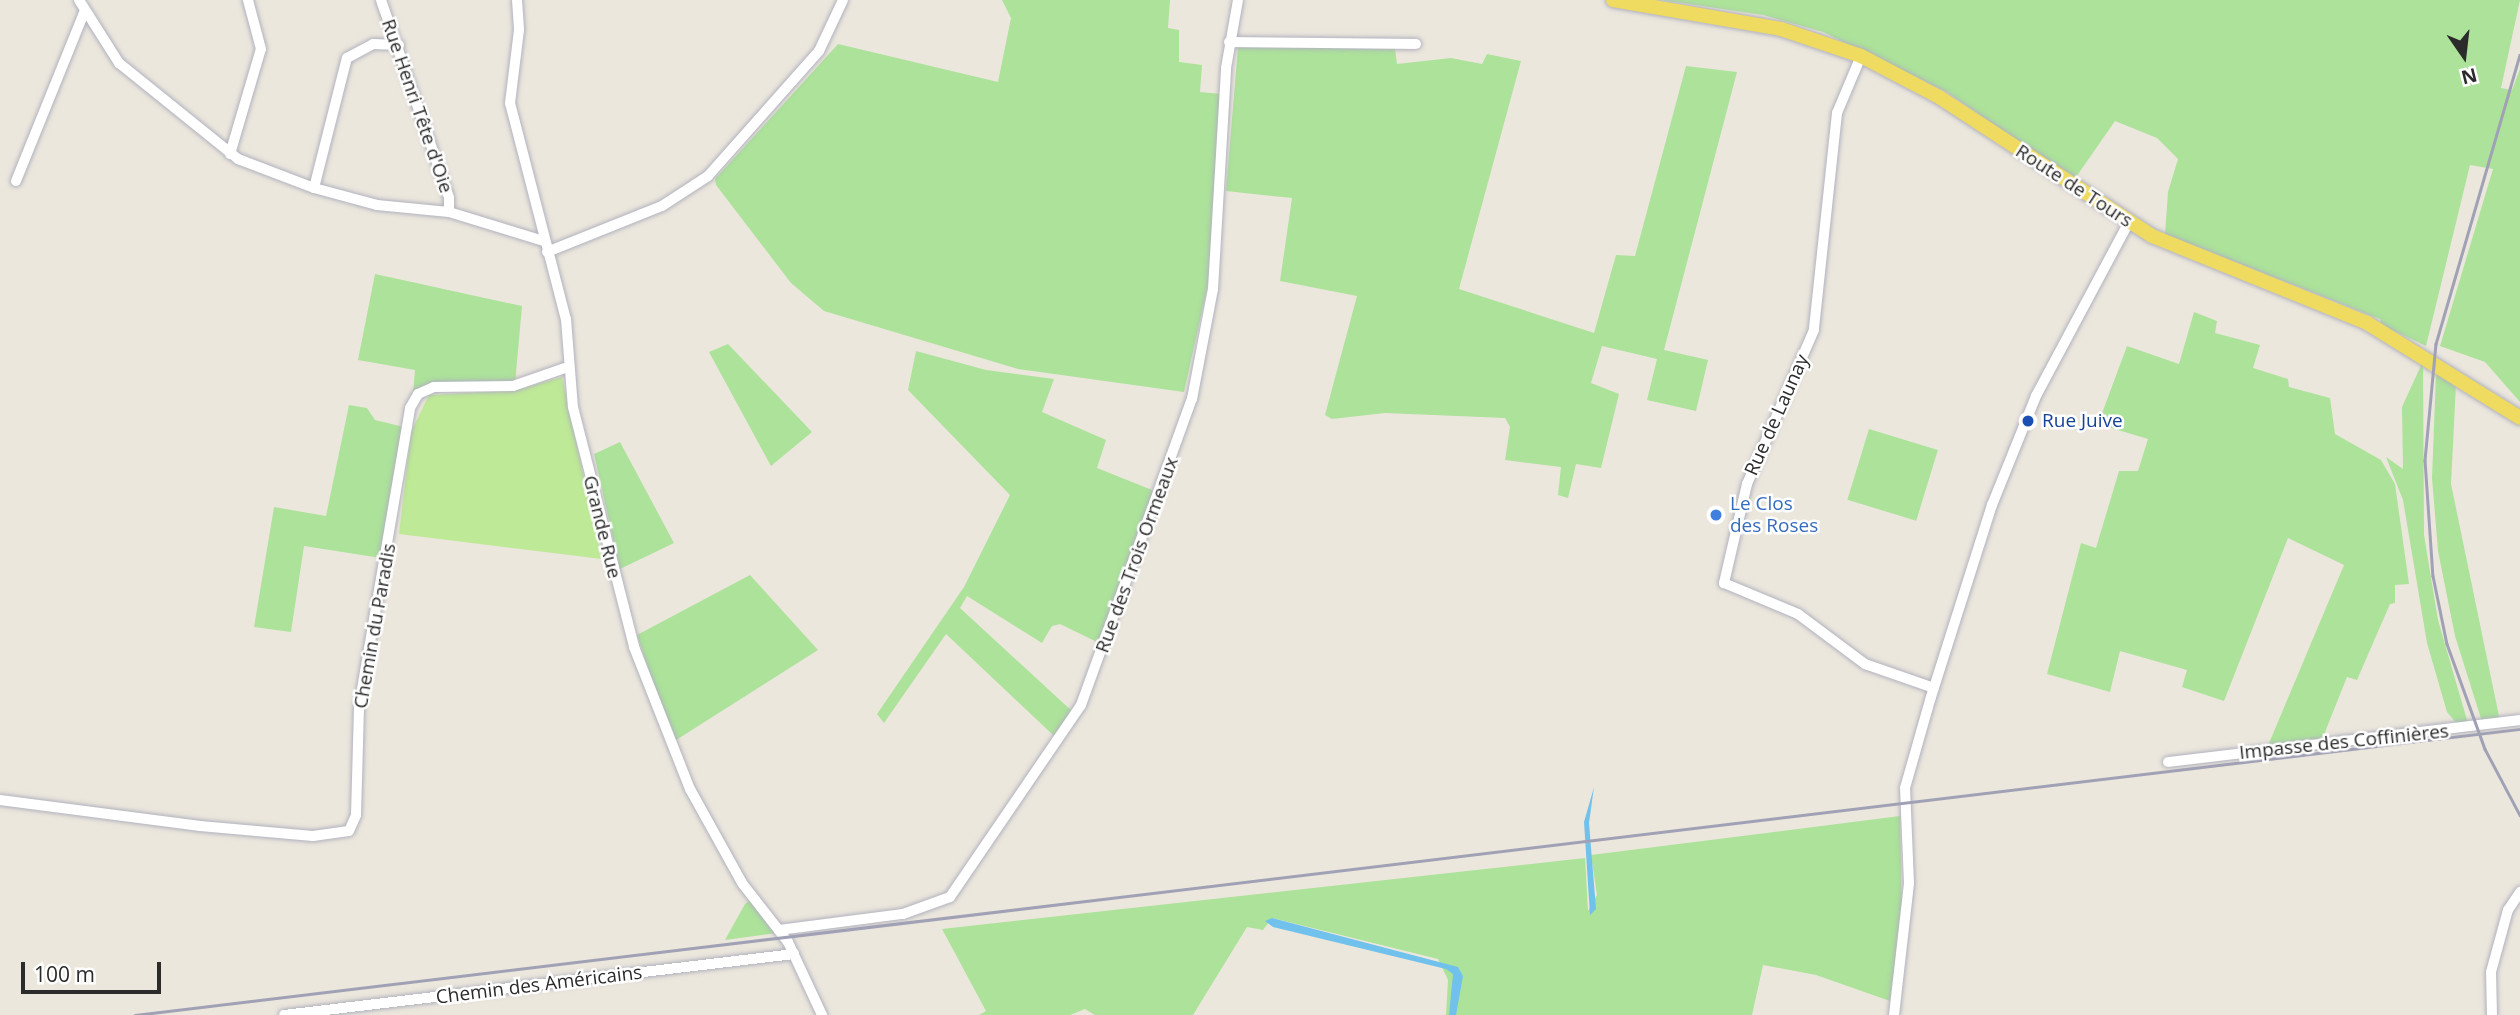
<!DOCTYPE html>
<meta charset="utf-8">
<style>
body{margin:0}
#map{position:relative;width:2520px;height:1015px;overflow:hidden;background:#ece7dd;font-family:"Open Sans",sans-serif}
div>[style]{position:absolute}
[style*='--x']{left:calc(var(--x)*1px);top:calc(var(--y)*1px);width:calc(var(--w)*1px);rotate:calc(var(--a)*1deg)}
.green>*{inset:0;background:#ace29a;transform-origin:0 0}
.pitch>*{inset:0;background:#bee996}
.water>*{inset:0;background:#71c1ed}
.roads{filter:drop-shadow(0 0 2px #b1b2be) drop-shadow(0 0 2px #b1b2be)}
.street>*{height:10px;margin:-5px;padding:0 5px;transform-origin:5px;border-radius:5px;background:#fff}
.primary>*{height:14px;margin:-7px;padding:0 7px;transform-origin:7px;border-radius:7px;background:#efdb60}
.rail>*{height:2.5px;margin:-1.25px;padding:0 1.25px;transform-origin:1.25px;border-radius:1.25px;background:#a0a1b5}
.dots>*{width:19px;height:19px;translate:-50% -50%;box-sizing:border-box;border:4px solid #fff;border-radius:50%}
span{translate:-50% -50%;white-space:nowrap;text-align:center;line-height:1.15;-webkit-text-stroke:5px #fff;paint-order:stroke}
.street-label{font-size:19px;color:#2b2b2b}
.transit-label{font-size:19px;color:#164399}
.left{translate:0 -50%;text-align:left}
.shop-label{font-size:19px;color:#366cbe}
.north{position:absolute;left:2429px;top:21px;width:70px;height:70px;-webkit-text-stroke:5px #fff;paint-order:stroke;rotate:166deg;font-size:19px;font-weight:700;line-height:28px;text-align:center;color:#2b2b2b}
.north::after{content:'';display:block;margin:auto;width:24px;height:32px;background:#2b2b2b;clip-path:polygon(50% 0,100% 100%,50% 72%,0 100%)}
.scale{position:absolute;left:21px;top:962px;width:140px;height:32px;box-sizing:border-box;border:4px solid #2b2b2b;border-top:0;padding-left:9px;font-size:21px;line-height:24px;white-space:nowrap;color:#2b2b2b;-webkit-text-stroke:5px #fff;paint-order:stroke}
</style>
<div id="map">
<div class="green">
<div style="clip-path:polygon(1002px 0,1170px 0,1168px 28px,1179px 30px,1179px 62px,1202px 65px,1200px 92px,1221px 94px,1212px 266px,1184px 392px,1018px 369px,824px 311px,791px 283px,716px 185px,715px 179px,838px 44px,998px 82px,1011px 18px)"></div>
<div style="clip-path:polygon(1662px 0,2520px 0,2501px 88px,2512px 90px,2520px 69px,2520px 402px,2485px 362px,2440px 346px,2493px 169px,2470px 165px,2426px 346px,2382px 325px,2380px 319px,2165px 234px,2168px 192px,2178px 159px,2157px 138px,2115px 121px,2074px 180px,1947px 92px,1823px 32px,1763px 15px)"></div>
<div style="clip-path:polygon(1238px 47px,1395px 49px,1397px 64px,1451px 58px,1482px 64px,1487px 54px,1521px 61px,1459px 289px,1594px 333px,1616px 255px,1635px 256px,1686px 66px,1737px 72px,1664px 350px,1708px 360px,1696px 411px,1647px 400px,1657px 359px,1602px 346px,1591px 383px,1619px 394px,1601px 468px,1576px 464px,1568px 498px,1558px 495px,1561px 467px,1505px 460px,1510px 427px,1505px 418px,1385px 413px,1332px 419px,1325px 415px,1357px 296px,1280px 281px,1292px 198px,1226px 191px)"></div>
<div style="clip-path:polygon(375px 274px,522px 306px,515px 384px,434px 383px,413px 393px,415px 370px,358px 360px)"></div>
<div style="clip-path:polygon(2194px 312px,2217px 321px,2215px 333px,2260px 345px,2253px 368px,2288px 379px,2289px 387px,2330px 398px,2335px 434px,2381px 460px,2395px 484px,2409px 584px,2395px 585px,2395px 603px,2390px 604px,2357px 680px,2347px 677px,2321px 742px,2267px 748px,2344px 565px,2288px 538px,2224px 701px,2182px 687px,2187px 670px,2120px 651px,2110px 692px,2047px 674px,2081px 543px,2096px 548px,2119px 471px,2138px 471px,2148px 439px,2098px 424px,2127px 346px,2179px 364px)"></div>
<div style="clip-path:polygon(728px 344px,812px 432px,771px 466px,709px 352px)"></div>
<div style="clip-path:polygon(916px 351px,986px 370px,1054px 379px,1042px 412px,1106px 440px,1097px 468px,1157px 492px,1099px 643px,1060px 624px,1052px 626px,1042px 643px,967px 596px,960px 608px,1074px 713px,1054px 736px,946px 634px,884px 723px,877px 714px,964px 587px,1010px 495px,908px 390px)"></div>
<div style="clip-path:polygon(2423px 361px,2424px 535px,2438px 620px,2469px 727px,2458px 725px,2447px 712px,2427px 643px,2403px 500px,2386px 457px,2403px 469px,2402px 407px)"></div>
<div style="clip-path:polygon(2436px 373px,2456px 384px,2451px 484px,2500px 721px,2483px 725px,2455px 636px,2438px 551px,2432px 478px)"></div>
<div style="clip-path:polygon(349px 405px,367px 408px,375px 420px,404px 427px,381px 558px,304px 546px,291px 632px,254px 627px,274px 507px,326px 516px)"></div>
<div style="left:1869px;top:429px;width:72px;height:74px;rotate:17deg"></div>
<div style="clip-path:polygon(620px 442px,674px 543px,620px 569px,594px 454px)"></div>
<div style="clip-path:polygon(750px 575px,818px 650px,673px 742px,637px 635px)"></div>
<div style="clip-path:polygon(1900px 816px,1902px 912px,1890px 1001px,1816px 975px,1763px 965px,1752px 1015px,1446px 1015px,1448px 980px,1438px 959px,1272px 918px,1263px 930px,1247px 927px,1193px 1015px,1095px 1015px,1085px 1009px,1070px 1015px,979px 1015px,986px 1011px,942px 929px,1585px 858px,1588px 911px,1597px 895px,1591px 855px)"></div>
<div style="clip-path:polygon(750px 900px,776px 933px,725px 940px,745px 904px)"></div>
</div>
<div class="pitch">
<div style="clip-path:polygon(562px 377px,602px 559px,399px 534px,411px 432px,429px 395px,517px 390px)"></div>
</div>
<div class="water">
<div style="clip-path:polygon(1594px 787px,1589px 823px,1596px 909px,1590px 915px,1584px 822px)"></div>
<div style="clip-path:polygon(1272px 918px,1458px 967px,1463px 976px,1456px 1015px,1449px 1015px,1453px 974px,1446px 969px,1273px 927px,1265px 921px)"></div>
</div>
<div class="roads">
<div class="street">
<div style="--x:79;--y:0;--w:75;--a:57.6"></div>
<div style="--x:119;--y:63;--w:153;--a:38.9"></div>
<div style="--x:238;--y:159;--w:81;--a:20.9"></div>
<div style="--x:314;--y:188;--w:65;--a:15.1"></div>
<div style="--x:377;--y:205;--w:72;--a:5.6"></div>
<div style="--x:449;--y:212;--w:99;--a:17"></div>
<div style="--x:381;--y:0;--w:209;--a:71"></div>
<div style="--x:449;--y:198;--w:14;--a:90"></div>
<div style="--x:517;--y:0;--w:30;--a:86"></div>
<div style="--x:519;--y:30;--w:74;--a:97"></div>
<div style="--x:510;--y:103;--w:223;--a:75.5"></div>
<div style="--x:566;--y:319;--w:88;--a:85.5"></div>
<div style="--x:573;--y:407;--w:248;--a:75.7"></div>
<div style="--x:634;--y:647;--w:153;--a:68.5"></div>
<div style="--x:690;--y:789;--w:107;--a:61"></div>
<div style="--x:742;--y:883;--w:75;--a:52.1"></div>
<div style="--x:788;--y:942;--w:81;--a:65"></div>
<div style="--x:1229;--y:42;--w:187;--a:0.6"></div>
<div style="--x:1861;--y:56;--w:62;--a:112.8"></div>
<div style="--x:1837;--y:113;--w:218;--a:96.1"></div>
<div style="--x:1814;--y:330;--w:168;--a:113.5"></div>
<div style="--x:1747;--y:484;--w:102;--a:103.1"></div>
<div style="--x:1724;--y:583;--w:80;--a:22.7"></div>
<div style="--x:1798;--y:614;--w:84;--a:36.7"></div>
<div style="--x:1865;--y:664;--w:73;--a:19.2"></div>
<div style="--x:230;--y:154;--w:109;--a:-73.6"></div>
<div style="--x:261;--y:49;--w:51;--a:-104.9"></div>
<div style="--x:16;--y:181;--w:184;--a:-68"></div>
<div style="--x:314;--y:188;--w:134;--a:-75.8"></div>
<div style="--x:347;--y:58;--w:30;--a:-28"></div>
<div style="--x:373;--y:44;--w:26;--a:2"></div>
<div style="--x:547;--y:252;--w:124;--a:-21.8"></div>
<div style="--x:662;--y:206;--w:55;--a:-33.1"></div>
<div style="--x:708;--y:176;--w:167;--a:-48.4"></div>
<div style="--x:819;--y:51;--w:56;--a:-64.8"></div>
<div style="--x:2168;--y:762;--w:354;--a:-6.8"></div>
<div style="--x:0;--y:800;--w:202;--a:7.4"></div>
<div style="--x:200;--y:826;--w:113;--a:5.1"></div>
<div style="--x:313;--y:836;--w:36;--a:-8"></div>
<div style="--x:349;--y:831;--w:17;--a:-66"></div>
<div style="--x:356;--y:815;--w:108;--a:-88.4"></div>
<div style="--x:359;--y:707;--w:303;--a:-80.3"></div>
<div style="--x:410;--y:408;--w:16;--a:-60"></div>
<div style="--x:418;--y:394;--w:17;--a:-24"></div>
<div style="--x:434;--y:387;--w:79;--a:-0.7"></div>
<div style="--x:513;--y:386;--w:58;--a:-19.1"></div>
<div style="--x:779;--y:930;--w:125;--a:-7.4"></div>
<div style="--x:903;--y:914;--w:50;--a:-19.9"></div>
<div style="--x:950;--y:897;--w:232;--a:-55.7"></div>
<div style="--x:1081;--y:705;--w:326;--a:-70.1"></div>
<div style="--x:1192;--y:399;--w:112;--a:-79.2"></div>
<div style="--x:1213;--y:289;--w:221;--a:-86.6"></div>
<div style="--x:1226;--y:68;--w:69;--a:-80"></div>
<div style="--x:284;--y:1015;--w:514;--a:-6.82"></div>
<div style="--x:1894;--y:1015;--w:133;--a:-83.5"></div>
<div style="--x:1909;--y:883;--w:95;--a:-92.4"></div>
<div style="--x:1905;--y:788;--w:95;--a:-74.1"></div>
<div style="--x:1931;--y:697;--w:201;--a:-72.4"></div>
<div style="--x:1992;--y:505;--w:118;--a:-68"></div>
<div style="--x:2036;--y:396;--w:197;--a:-61.9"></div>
<div style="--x:2492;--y:1015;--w:43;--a:-91.3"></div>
<div style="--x:2491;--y:972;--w:64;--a:-74.7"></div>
<div style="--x:2508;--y:910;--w:22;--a:-56"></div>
</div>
<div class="primary">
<div style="--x:1613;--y:0;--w:170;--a:9.8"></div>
<div style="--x:1781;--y:29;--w:84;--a:18.6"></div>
<div style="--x:1861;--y:56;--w:88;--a:27.7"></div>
<div style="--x:1939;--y:97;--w:254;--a:33.1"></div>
<div style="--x:2152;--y:236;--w:232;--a:22"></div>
<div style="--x:2367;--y:323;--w:180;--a:31.8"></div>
</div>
</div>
<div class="rail">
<div style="--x:2520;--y:55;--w:301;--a:106.2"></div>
<div style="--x:2436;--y:344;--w:117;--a:95.4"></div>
<div style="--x:2425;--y:460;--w:116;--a:86.1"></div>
<div style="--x:2433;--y:576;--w:69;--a:78.4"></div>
<div style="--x:2447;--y:644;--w:112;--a:70.1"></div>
<div style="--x:2485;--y:749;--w:75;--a:62.1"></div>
<div style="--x:135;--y:1015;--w:2402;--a:-6.84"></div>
</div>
<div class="dots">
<div style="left:2028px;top:421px;background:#1a4fb4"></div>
<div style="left:1716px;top:515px;background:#3f7fe0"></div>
</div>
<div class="street-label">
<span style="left:417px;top:106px;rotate:71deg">Rue Henri Tête d'Oie</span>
<span style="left:2074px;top:186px;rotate:33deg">Route de Tours</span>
<span style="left:1777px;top:415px;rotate:-66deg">Rue de Launay</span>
<span style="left:602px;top:527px;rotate:76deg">Grande Rue</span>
<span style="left:1137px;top:555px;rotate:-70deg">Rue des Trois Ormeaux</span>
<span style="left:375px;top:626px;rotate:-80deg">Chemin du Paradis</span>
<span style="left:2344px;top:742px;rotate:-6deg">Impasse des Coffinières</span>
<span style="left:539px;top:985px;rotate:-7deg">Chemin des Américains</span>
</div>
<div class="transit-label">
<span class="left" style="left:2042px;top:421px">Rue Juive</span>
</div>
<div class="shop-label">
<span class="left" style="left:1730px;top:515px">Le Clos<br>des Roses</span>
</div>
<div class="north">N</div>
<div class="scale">100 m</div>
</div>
